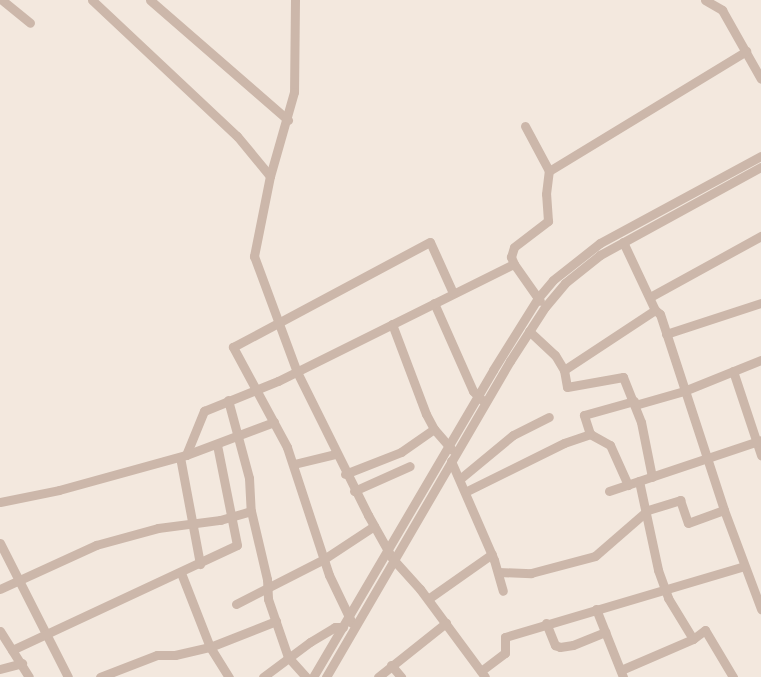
<!DOCTYPE html>
<style>
body{margin:0}
#map{position:relative;width:761px;height:677px;overflow:hidden;background:#f3e8de;font-family:"DejaVu Sans",sans-serif}
div>[style]{position:absolute}
[style*='--x']{left:calc(var(--x)*1px);top:calc(var(--y)*1px);width:calc(var(--w)*1px);rotate:calc(var(--a)*1deg)}
.minor>*{height:9px;margin:-4.5px;padding:0 4.5px;transform-origin:4.5px;border-radius:4.5px;background:#ccb7aa}
span{translate:-50% -50%;white-space:nowrap;text-align:center;line-height:1.15;-webkit-text-stroke:5px #fbf3eb;paint-order:stroke}
</style>
<div id="map">
<div class="minor">
<div style="--x:2;--y:0;--w:36;--a:39"></div>
<div style="--x:92;--y:0;--w:199;--a:43.2"></div>
<div style="--x:237;--y:136;--w:52;--a:50.5"></div>
<div style="--x:150;--y:0;--w:183;--a:41"></div>
<div style="--x:295;--y:0;--w:92;--a:90.6"></div>
<div style="--x:294;--y:92;--w:87;--a:105.9"></div>
<div style="--x:270;--y:176;--w:82;--a:101.3"></div>
<div style="--x:254;--y:256;--w:124;--a:69.7"></div>
<div style="--x:297;--y:372;--w:160;--a:63.6"></div>
<div style="--x:368;--y:515;--w:49;--a:60.8"></div>
<div style="--x:392;--y:558;--w:42;--a:47.9"></div>
<div style="--x:420;--y:589;--w:109;--a:53.5"></div>
<div style="--x:705;--y:0;--w:20;--a:30"></div>
<div style="--x:722;--y:10;--w:79;--a:60.5"></div>
<div style="--x:525;--y:126;--w:51;--a:61.9"></div>
<div style="--x:623;--y:242;--w:75;--a:64.8"></div>
<div style="--x:514;--y:264;--w:8;--a:-113"></div>
<div style="--x:511;--y:257;--w:10;--a:-73"></div>
<div style="--x:514;--y:247;--w:43;--a:-37.4"></div>
<div style="--x:548;--y:221;--w:27;--a:-94"></div>
<div style="--x:546;--y:194;--w:23;--a:-83"></div>
<div style="--x:549;--y:171;--w:231;--a:-31.3"></div>
<div style="--x:650;--y:297;--w:127;--a:-28.8"></div>
<div style="--x:434;--y:303;--w:96;--a:66.1"></div>
<div style="--x:473;--y:391;--w:13;--a:45"></div>
<div style="--x:392;--y:324;--w:96;--a:69.3"></div>
<div style="--x:426;--y:414;--w:17;--a:62"></div>
<div style="--x:434;--y:429;--w:28;--a:49"></div>
<div style="--x:529;--y:331;--w:35;--a:43"></div>
<div style="--x:555;--y:355;--w:17;--a:59"></div>
<div style="--x:564;--y:370;--w:17;--a:80"></div>
<div style="--x:567;--y:387;--w:57;--a:-10.1"></div>
<div style="--x:623;--y:377;--w:48;--a:68.2"></div>
<div style="--x:641;--y:422;--w:56;--a:78.7"></div>
<div style="--x:666;--y:334;--w:100;--a:-18.1"></div>
<div style="--x:564;--y:370;--w:109;--a:-33.4"></div>
<div style="--x:655;--y:310;--w:6;--a:39"></div>
<div style="--x:660;--y:314;--w:206;--a:71.9"></div>
<div style="--x:724;--y:510;--w:106;--a:69.5"></div>
<div style="--x:733;--y:371;--w:89;--a:71.6"></div>
<div style="--x:228;--y:400;--w:81;--a:74.9"></div>
<div style="--x:249;--y:478;--w:33;--a:87"></div>
<div style="--x:251;--y:511;--w:70;--a:76.8"></div>
<div style="--x:267;--y:579;--w:20;--a:87"></div>
<div style="--x:268;--y:599;--w:61;--a:71"></div>
<div style="--x:288;--y:657;--w:27;--a:48"></div>
<div style="--x:635;--y:405;--w:51;--a:-15.9"></div>
<div style="--x:684;--y:391;--w:83;--a:-21.9"></div>
<div style="--x:590;--y:434;--w:23;--a:29"></div>
<div style="--x:610;--y:445;--w:44;--a:65.8"></div>
<div style="--x:186;--y:455;--w:94;--a:-20.6"></div>
<div style="--x:180;--y:457;--w:109;--a:79.4"></div>
<div style="--x:451;--y:461;--w:108;--a:66.5"></div>
<div style="--x:494;--y:560;--w:32;--a:74"></div>
<div style="--x:294;--y:464;--w:42;--a:-13.7"></div>
<div style="--x:345;--y:474;--w:60;--a:-21.4"></div>
<div style="--x:401;--y:452;--w:40;--a:-34.9"></div>
<div style="--x:461;--y:478;--w:67;--a:-39.6"></div>
<div style="--x:513;--y:435;--w:40;--a:-26.6"></div>
<div style="--x:639;--y:481;--w:91;--a:77.9"></div>
<div style="--x:658;--y:570;--w:30;--a:70"></div>
<div style="--x:668;--y:598;--w:48;--a:58.6"></div>
<div style="--x:693;--y:639;--w:15;--a:-37"></div>
<div style="--x:705;--y:630;--w:55;--a:59.2"></div>
<div style="--x:354;--y:491;--w:61;--a:-24.1"></div>
<div style="--x:467;--y:491;--w:108;--a:-26.3"></div>
<div style="--x:564;--y:443;--w:28;--a:-19"></div>
<div style="--x:590;--y:434;--w:20;--a:-108"></div>
<div style="--x:584;--y:415;--w:52;--a:-15.6"></div>
<div style="--x:609;--y:491;--w:160;--a:-18.5"></div>
<div style="--x:0;--y:502;--w:60;--a:-11.5"></div>
<div style="--x:59;--y:490;--w:132;--a:-15.4"></div>
<div style="--x:186;--y:455;--w:48;--a:-67.8"></div>
<div style="--x:204;--y:411;--w:80;--a:-22.1"></div>
<div style="--x:278;--y:381;--w:263;--a:-26.4"></div>
<div style="--x:514;--y:264;--w:45;--a:54.9"></div>
<div style="--x:0;--y:543;--w:150;--a:63.1"></div>
<div style="--x:498;--y:572;--w:33;--a:2"></div>
<div style="--x:531;--y:573;--w:66;--a:-14.9"></div>
<div style="--x:595;--y:556;--w:70;--a:-41"></div>
<div style="--x:648;--y:510;--w:34;--a:-17"></div>
<div style="--x:680;--y:500;--w:24;--a:71"></div>
<div style="--x:688;--y:523;--w:38;--a:-20"></div>
<div style="--x:181;--y:573;--w:79;--a:68.6"></div>
<div style="--x:210;--y:647;--w:36;--a:58"></div>
<div style="--x:0;--y:589;--w:106;--a:-24.6"></div>
<div style="--x:96;--y:545;--w:64;--a:-15.3"></div>
<div style="--x:158;--y:528;--w:63;--a:-7.4"></div>
<div style="--x:220;--y:520;--w:32;--a:-16"></div>
<div style="--x:428;--y:599;--w:78;--a:-35.1"></div>
<div style="--x:236;--y:604;--w:99;--a:-27.1"></div>
<div style="--x:324;--y:559;--w:60;--a:-33.4"></div>
<div style="--x:596;--y:609;--w:73;--a:68.3"></div>
<div style="--x:352;--y:623;--w:53;--a:-115.6"></div>
<div style="--x:329;--y:575;--w:135;--a:-108.2"></div>
<div style="--x:287;--y:447;--w:114;--a:-118.4"></div>
<div style="--x:233;--y:347;--w:223;--a:-28.1"></div>
<div style="--x:430;--y:242;--w:56;--a:65.7"></div>
<div style="--x:546;--y:623;--w:24;--a:68"></div>
<div style="--x:555;--y:645;--w:5;--a:22"></div>
<div style="--x:560;--y:647;--w:13;--a:-9"></div>
<div style="--x:573;--y:645;--w:35;--a:-22"></div>
<div style="--x:0;--y:631;--w:54;--a:57.8"></div>
<div style="--x:12;--y:650;--w:248;--a:-25"></div>
<div style="--x:237;--y:545;--w:102;--a:-101.3"></div>
<div style="--x:391;--y:665;--w:16;--a:50"></div>
<div style="--x:0;--y:669;--w:23;--a:-15"></div>
<div style="--x:621;--y:670;--w:78;--a:-23.3"></div>
<div style="--x:481;--y:671;--w:30;--a:-37"></div>
<div style="--x:505;--y:653;--w:16;--a:-90"></div>
<div style="--x:505;--y:637;--w:249;--a:-16.5"></div>
<div style="--x:100;--y:677;--w:61;--a:-21.1"></div>
<div style="--x:157;--y:655;--w:18;--a:0"></div>
<div style="--x:175;--y:655;--w:36;--a:-13"></div>
<div style="--x:210;--y:647;--w:71;--a:-21.5"></div>
<div style="--x:263;--y:677;--w:59;--a:-36.7"></div>
<div style="--x:310;--y:642;--w:29;--a:-31"></div>
<div style="--x:335;--y:627;--w:8;--a:0"></div>
<div style="--x:313;--y:677;--w:356;--a:-59.6"></div>
<div style="--x:493;--y:370;--w:85;--a:-58"></div>
<div style="--x:538;--y:298;--w:23;--a:-50"></div>
<div style="--x:553;--y:280;--w:60;--a:-38.2"></div>
<div style="--x:600;--y:243;--w:183;--a:-28.4"></div>
<div style="--x:326;--y:677;--w:366;--a:-59.8"></div>
<div style="--x:510;--y:361;--w:64;--a:-57.1"></div>
<div style="--x:545;--y:307;--w:31;--a:-50"></div>
<div style="--x:565;--y:283;--w:45;--a:-38.7"></div>
<div style="--x:600;--y:255;--w:183;--a:-28.7"></div>
<div style="--x:378;--y:677;--w:87;--a:-38.5"></div>
</div>
</div>
